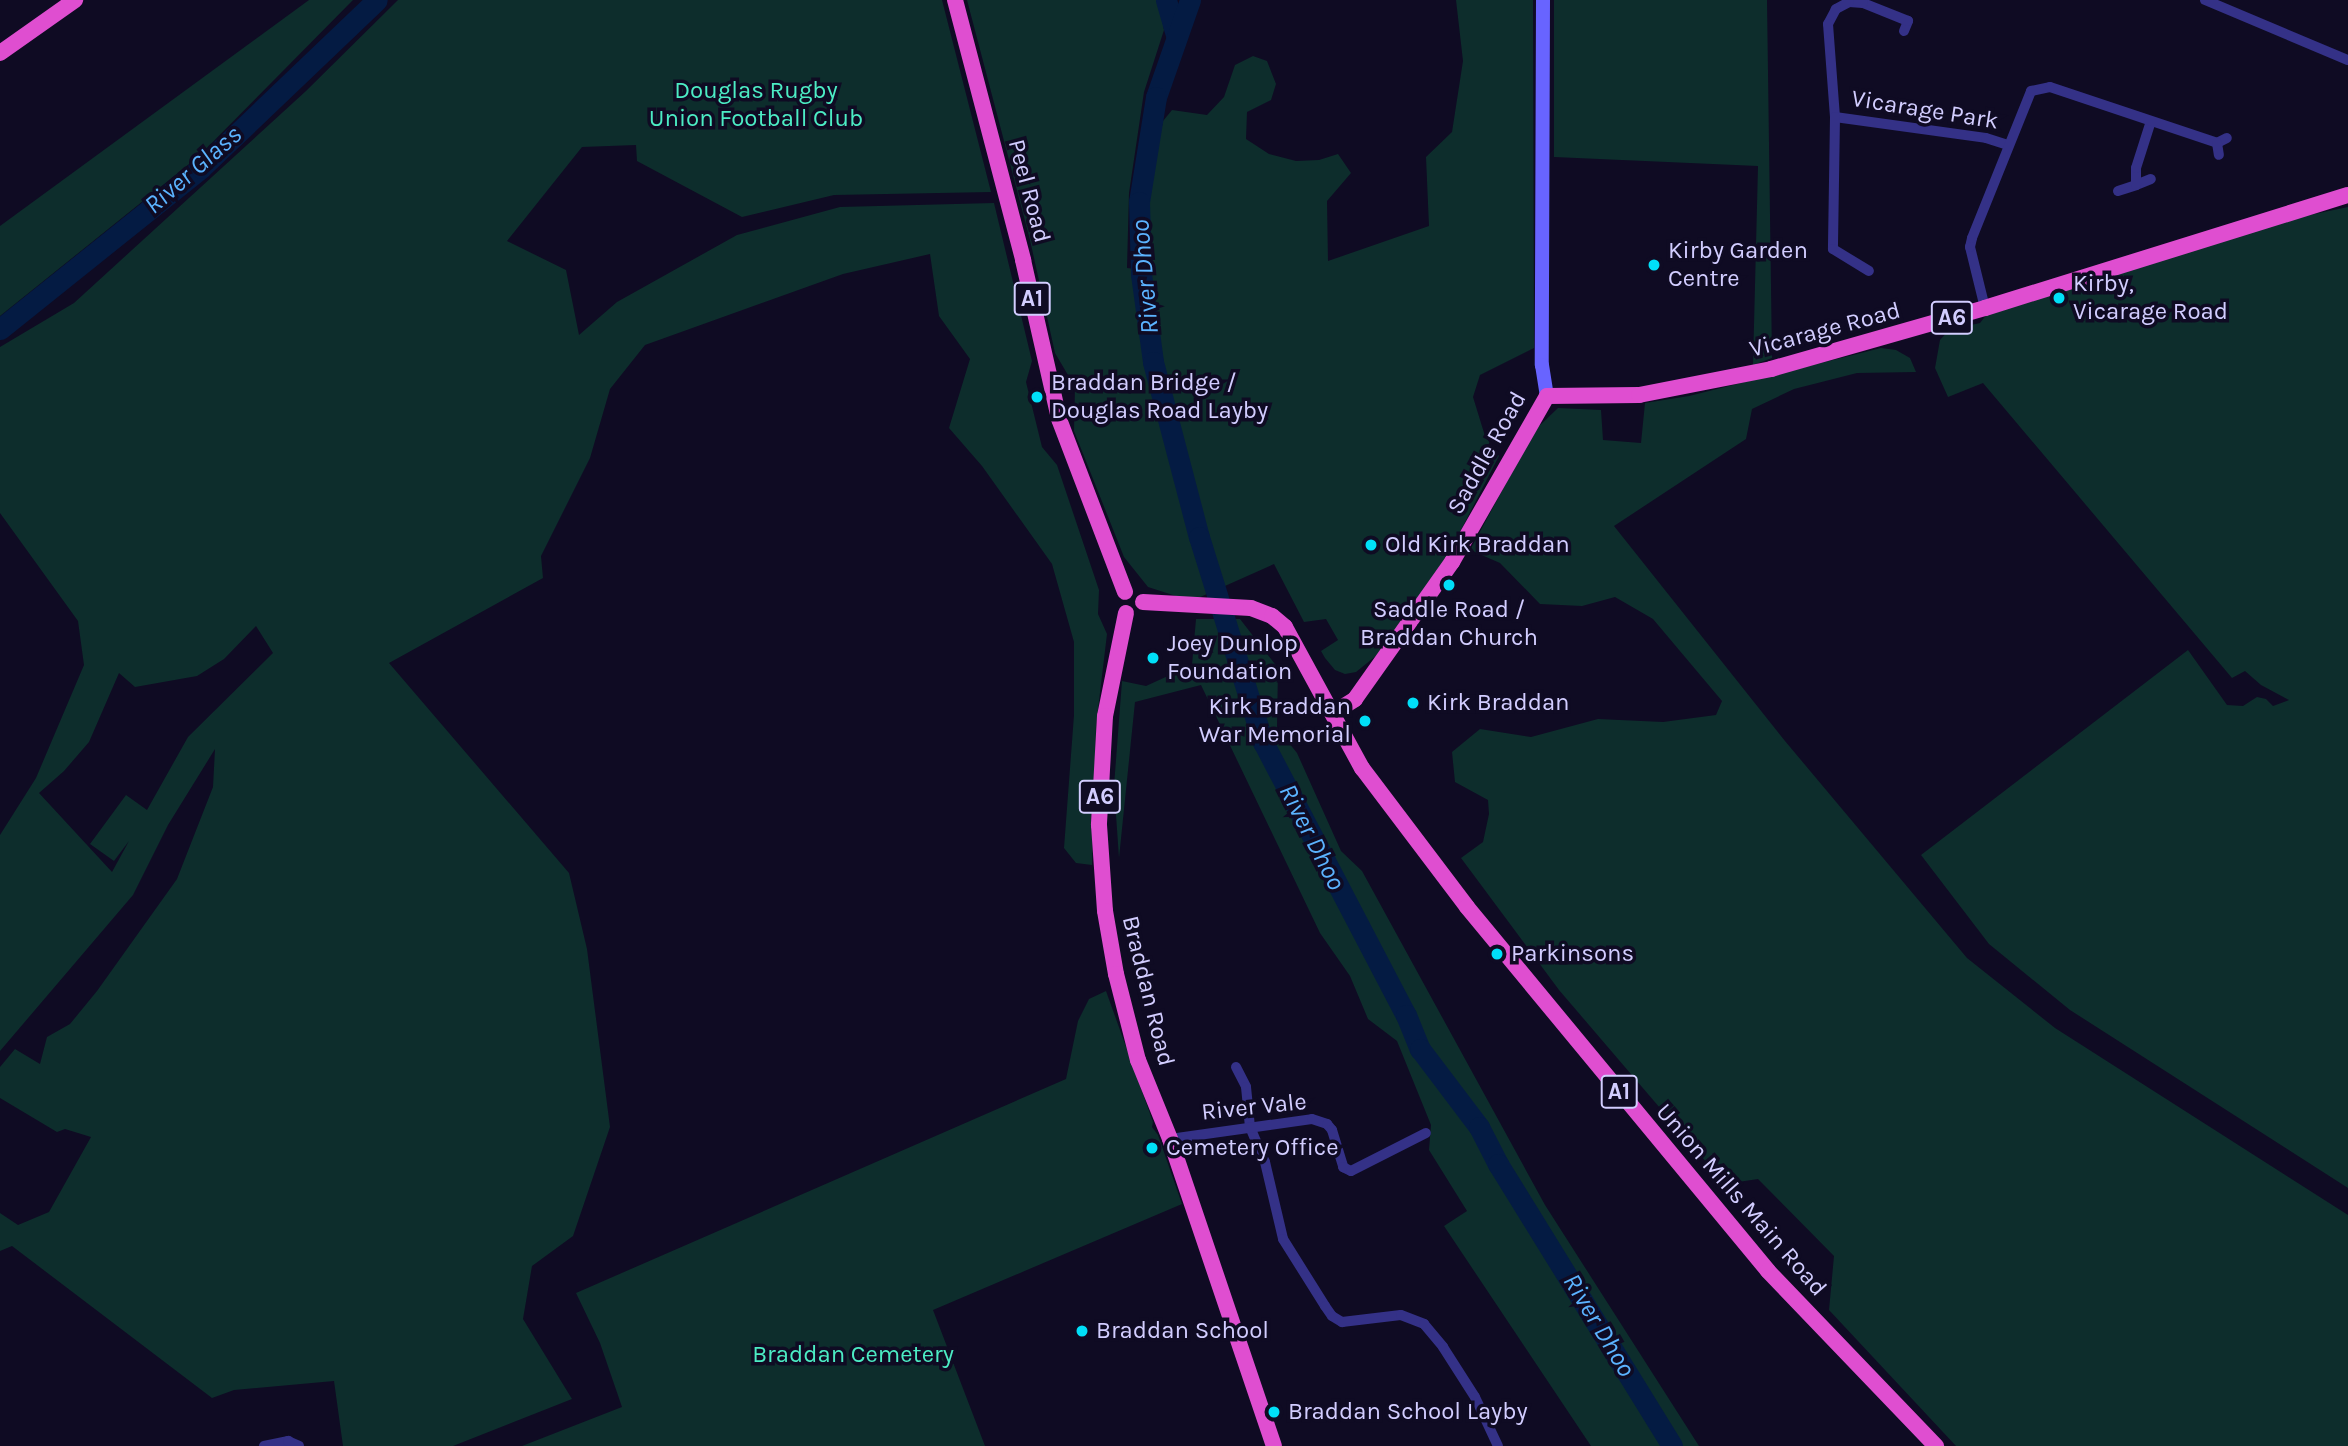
<!DOCTYPE html>
<style>
body{margin:0}
#map{position:relative;width:2348px;height:1446px;overflow:hidden;background:#0f0b23;font-family:Karla,sans-serif}
div>[style]{position:absolute}
[style*='--x']{left:calc(var(--x)*1px);top:calc(var(--y)*1px);width:calc(var(--w)*1px);rotate:calc(var(--a)*1deg)}
.green>*{inset:0;background:#0d2d2c}
.river>*{height:21px;margin:-10.5px;padding:0 10.5px;transform-origin:10.5px;border-radius:10.5px;background:#041b43}
.minor>*{height:10px;margin:-5px;padding:0 5px;transform-origin:5px;border-radius:5px;background:#343187}
.secondary>*{height:14px;margin:-7px;padding:0 7px;transform-origin:7px;border-radius:7px;background:#6864ff}
.trunk>*{height:16px;margin:-8px;padding:0 8px;transform-origin:8px;border-radius:8px;background:#df4ed0}
.dots>*{width:19px;height:19px;translate:-50% -50%;box-sizing:border-box;border:4px solid #0f0b23;border-radius:50%}
span{translate:-50% -50%;white-space:nowrap;text-align:center;line-height:1.15;-webkit-text-stroke:7px #0f0b23;paint-order:stroke}
.shield-label span{padding:2px 5px;background:#0f0b23;border:2px solid;border-radius:5px;-webkit-text-stroke-width:0}
.shield-label{font-size:23px;color:#d2cdff;font-weight:700}
.park-label{font-size:24px;color:#4cecc4}
.street-label{font-size:24px;color:#d2cdff}
.poi-label{font-size:24px;color:#d2cdff}
.left{translate:0 -50%;text-align:left}
.right{translate:-100% -50%;text-align:right}
.water-label{font-size:26px;color:#5bb3ff;font-style:italic}
</style>
<div id="map">
<div class="green">
<div style="clip-path:polygon(309px 0,353px 0,199px 156px,0 316px,0 226px)"></div>
<div style="clip-path:polygon(evenodd,398px 0,942px 0,991px 192px,834px 195px,742px 217px,637px 161px,636px 145px,582px 147px,507px 241px,566px 270px,579px 335px,617px 302px,737px 235px,840px 207px,994px 203px,1032px 361px,1026px 382px,1042px 447px,1057px 465px,1099px 590px,1098px 614px,1107px 634px,1096px 726px,1092px 865px,1076px 863px,1064px 848px,1074px 715px,1074px 642px,1052px 564px,982px 466px,949px 428px,970px 359px,939px 316px,930px 254px,843px 274px,645px 345px,610px 389px,590px 458px,541px 556px,543px 578px,389px 663px,569px 873px,587px 949px,610px 1127px,573px 1236px,532px 1266px,523px 1319px,572px 1399px,453px 1446px,343px 1446px,334px 1381px,234px 1390px,212px 1398px,12px 1246px,0 1251px,0 1213px,18px 1225px,49px 1212px,91px 1137px,65px 1129px,57px 1132px,0 1098px,0 1067px,15px 1049px,40px 1064px,47px 1037px,70px 1024px,97px 991px,177px 879px,213px 787px,215px 749px,168px 825px,133px 895px,0 1051px,0 835px,36px 778px,84px 665px,78px 621px,0 513px,0 347px,74px 303px,306px 91px,398px 0,256px 626px,273px 653px,188px 737px,147px 810px,126px 795px,90px 844px,114px 861px,129px 841px,112px 872px,39px 793px,64px 771px,89px 742px,119px 673px,135px 687px,197px 676px,224px 659px,256px 626px)"></div>
<div style="clip-path:polygon(967px 0,1159px 0,1164px 30px,1144px 92px,1129px 193px,1127px 268px,1145px 270px,1148px 197px,1163px 121px,1172px 110px,1207px 115px,1224px 97px,1235px 65px,1253px 56px,1267px 61px,1276px 84px,1271px 100px,1247px 112px,1246px 139px,1269px 154px,1296px 161px,1319px 160px,1338px 154px,1351px 173px,1327px 201px,1328px 261px,1429px 226px,1426px 157px,1452px 132px,1463px 61px,1456px 0,1533px 0,1534px 348px,1480px 375px,1473px 397px,1485px 436px,1499px 456px,1445px 561px,1377px 655px,1356px 672px,1345px 674px,1335px 670px,1325px 658px,1321px 651px,1338px 640px,1326px 619px,1304px 622px,1274px 564px,1198px 598px,1179px 597px,1148px 587px,1124px 557px,1074px 431px,1075px 387px,1055px 353px,1030px 240px)"></div>
<div style="clip-path:polygon(1554px 0,1767px 0,1772px 358px,1753px 365px,1758px 166px,1554px 157px)"></div>
<div style="clip-path:polygon(2348px 207px,2348px 1188px,2070px 1010px,1989px 944px,1921px 855px,2188px 650px,2227px 705px,2243px 706px,2257px 697px,2266px 699px,2273px 706px,2289px 700px,2261px 685px,2245px 671px,2232px 678px,1983px 383px,1948px 397px,1935px 368px,1940px 340px,1949px 330px,1980px 323px,1987px 314px,2300px 217px)"></div>
<div style="clip-path:polygon(1881px 348px,1896px 350px,1910px 358px,1916px 372px,1857px 373px,1794px 389px,1752px 409px,1746px 439px,1614px 526px,1785px 741px,1967px 958px,2055px 1028px,2348px 1215px,2348px 1446px,1956px 1446px,1829px 1310px,1834px 1256px,1758px 1179px,1725px 1184px,1559px 990px,1461px 858px,1483px 842px,1489px 814px,1488px 800px,1455px 782px,1452px 752px,1480px 729px,1531px 737px,1598px 719px,1663px 722px,1716px 715px,1722px 701px,1653px 619px,1615px 597px,1582px 606px,1540px 604px,1500px 563px,1470px 550px,1535px 430px,1558px 408px,1601px 410px,1603px 440px,1641px 443px,1645px 403px,1689px 396px)"></div>
<div style="clip-path:polygon(1196px 619px,1240px 619px,1278px 668px,1277px 728px,1297px 753px,1341px 851px,1362px 871px,1545px 1205px,1699px 1446px,1591px 1446px,1444px 1226px,1467px 1211px,1429px 1150px,1431px 1125px,1397px 1041px,1368px 1019px,1350px 976px,1320px 933px,1201px 685px,1135px 702px,1119px 858px,1114px 786px,1122px 681px,1146px 686px,1192px 665px)"></div>
<div style="clip-path:polygon(1106px 991px,1153px 1122px,1152px 1127px,1158px 1135px,1182px 1204px,933px 1310px,985px 1446px,522px 1446px,622px 1407px,600px 1343px,576px 1293px,1066px 1079px,1078px 1021px,1089px 999px)"></div>
</div>
<div class="river">
<div style="--x:1166;--y:0;--w:36;--a:74"></div>
<div style="--x:1190;--y:0;--w:103;--a:109.3"></div>
<div style="--x:1156;--y:97;--w:106;--a:99.2"></div>
<div style="--x:1139;--y:202;--w:72;--a:88.4"></div>
<div style="--x:1141;--y:274;--w:89;--a:82.2"></div>
<div style="--x:1153;--y:362;--w:181;--a:75.3"></div>
<div style="--x:1199;--y:537;--w:215;--a:72.7"></div>
<div style="--x:1263;--y:742;--w:308;--a:62.4"></div>
<div style="--x:1406;--y:1015;--w:37;--a:68"></div>
<div style="--x:1420;--y:1049;--w:98;--a:52.9"></div>
<div style="--x:1479;--y:1127;--w:42;--a:62.8"></div>
<div style="--x:1498;--y:1164;--w:331;--a:58.3"></div>
<div style="--x:0;--y:329;--w:258;--a:-38.7"></div>
<div style="--x:201;--y:168;--w:243;--a:-43.7"></div>
</div>
<div class="minor">
<div style="--x:2205;--y:0;--w:155;--a:22.8"></div>
<div style="--x:1904;--y:31;--w:11;--a:-68"></div>
<div style="--x:1908;--y:21;--w:48;--a:-158.2"></div>
<div style="--x:1863;--y:3;--w:14;--a:-176"></div>
<div style="--x:1849;--y:2;--w:15;--a:152"></div>
<div style="--x:1836;--y:9;--w:17;--a:118"></div>
<div style="--x:1828;--y:24;--w:93;--a:85.7"></div>
<div style="--x:1835;--y:117;--w:152;--a:7.9"></div>
<div style="--x:1986;--y:138;--w:23;--a:18"></div>
<div style="--x:1835;--y:117;--w:132;--a:90.9"></div>
<div style="--x:1833;--y:249;--w:42;--a:31.4"></div>
<div style="--x:2217;--y:143;--w:11;--a:-27"></div>
<div style="--x:2136;--y:185;--w:16;--a:-22"></div>
<div style="--x:2118;--y:191;--w:19;--a:-18"></div>
<div style="--x:2136;--y:185;--w:17;--a:-90"></div>
<div style="--x:2136;--y:168;--w:49;--a:-72.3"></div>
<div style="--x:1985;--y:308;--w:63;--a:-103.8"></div>
<div style="--x:1970;--y:247;--w:9;--a:-77"></div>
<div style="--x:1972;--y:238;--w:158;--a:-68.1"></div>
<div style="--x:2031;--y:91;--w:19;--a:-12"></div>
<div style="--x:2050;--y:87;--w:176;--a:18.5"></div>
<div style="--x:2217;--y:143;--w:12;--a:81"></div>
<div style="--x:1236;--y:1067;--w:22;--a:63"></div>
<div style="--x:1246;--y:1087;--w:40;--a:84.3"></div>
<div style="--x:1250;--y:1127;--w:38;--a:67"></div>
<div style="--x:1265;--y:1162;--w:79;--a:76.8"></div>
<div style="--x:1283;--y:1239;--w:79;--a:57.9"></div>
<div style="--x:1325;--y:1306;--w:12;--a:55"></div>
<div style="--x:1332;--y:1316;--w:12;--a:31"></div>
<div style="--x:1342;--y:1322;--w:59;--a:-6.8"></div>
<div style="--x:1401;--y:1315;--w:25;--a:21"></div>
<div style="--x:1424;--y:1324;--w:30;--a:50"></div>
<div style="--x:1443;--y:1347;--w:59;--a:57.4"></div>
<div style="--x:1475;--y:1397;--w:54;--a:64.9"></div>
<div style="--x:1170;--y:1139;--w:143;--a:-8"></div>
<div style="--x:1312;--y:1119;--w:16;--a:18"></div>
<div style="--x:1327;--y:1124;--w:8;--a:50"></div>
<div style="--x:1332;--y:1130;--w:39;--a:73"></div>
<div style="--x:1343;--y:1167;--w:9;--a:27"></div>
<div style="--x:1351;--y:1171;--w:84;--a:-26.9"></div>
<div style="--x:264;--y:1446;--w:25;--a:-12"></div>
<div style="--x:288;--y:1441;--w:12;--a:24"></div>
</div>
<div class="secondary">
<div style="--x:1543;--y:0;--w:365;--a:90.2"></div>
<div style="--x:1542;--y:365;--w:31;--a:81"></div>
</div>
<div class="trunk">
<div style="--x:955;--y:0;--w:269;--a:75.3"></div>
<div style="--x:1023;--y:260;--w:163;--a:77.2"></div>
<div style="--x:1059;--y:419;--w:185;--a:69.1"></div>
<div style="--x:0;--y:53;--w:92;--a:-35.2"></div>
<div style="--x:1143;--y:602;--w:108;--a:3.2"></div>
<div style="--x:1251;--y:608;--w:22;--a:21"></div>
<div style="--x:1272;--y:616;--w:17;--a:40"></div>
<div style="--x:1285;--y:627;--w:161;--a:61.4"></div>
<div style="--x:1362;--y:768;--w:174;--a:52.9"></div>
<div style="--x:1467;--y:907;--w:472;--a:50.4"></div>
<div style="--x:1768;--y:1271;--w:243;--a:46.2"></div>
<div style="--x:1126;--y:613;--w:105;--a:101.5"></div>
<div style="--x:1105;--y:716;--w:109;--a:93.2"></div>
<div style="--x:1099;--y:825;--w:86;--a:86"></div>
<div style="--x:1105;--y:911;--w:64;--a:80.1"></div>
<div style="--x:1116;--y:974;--w:89;--a:75.7"></div>
<div style="--x:1138;--y:1060;--w:85;--a:67.9"></div>
<div style="--x:1170;--y:1139;--w:324;--a:71.3"></div>
<div style="--x:1333;--y:713;--w:26;--a:-32"></div>
<div style="--x:1355;--y:699;--w:168;--a:-54.7"></div>
<div style="--x:1452;--y:562;--w:191;--a:-60.2"></div>
<div style="--x:1547;--y:396;--w:92;--a:-0.6"></div>
<div style="--x:1639;--y:395;--w:135;--a:-11.1"></div>
<div style="--x:1771;--y:369;--w:223;--a:-15.9"></div>
<div style="--x:1985;--y:308;--w:380;--a:-17.3"></div>
</div>
<div class="dots">
<div style="left:1654px;top:265px;background:#00dff8"></div>
<div style="left:2059px;top:298px;background:#00dff8"></div>
<div style="left:1037px;top:397px;background:#00dff8"></div>
<div style="left:1371px;top:545px;background:#00dff8"></div>
<div style="left:1449px;top:585px;background:#00dff8"></div>
<div style="left:1153px;top:658px;background:#00dff8"></div>
<div style="left:1413px;top:703px;background:#00dff8"></div>
<div style="left:1365px;top:721px;background:#00dff8"></div>
<div style="left:1497px;top:954px;background:#00dff8"></div>
<div style="left:1152px;top:1148px;background:#00dff8"></div>
<div style="left:1082px;top:1331px;background:#00dff8"></div>
<div style="left:1274px;top:1412px;background:#00dff8"></div>
</div>
<div class="shield-label">
<span style="left:1032px;top:299px">A1</span>
<span style="left:1952px;top:318px">A6</span>
<span style="left:1100px;top:797px">A6</span>
<span style="left:1619px;top:1092px">A1</span>
</div>
<div class="park-label">
<span style="left:756px;top:105px">Douglas Rugby<br>Union Football Club</span>
<span style="left:853px;top:1355px">Braddan Cemetery</span>
</div>
<div class="street-label">
<span style="left:1925px;top:110px;rotate:9deg">Vicarage Park</span>
<span style="left:1029px;top:191px;rotate:75deg">Peel Road</span>
<span style="left:1825px;top:330px;rotate:-15deg">Vicarage Road</span>
<span style="left:1487px;top:453px;rotate:-61deg">Saddle Road</span>
<span style="left:1148px;top:991px;rotate:76deg">Braddan Road</span>
<span style="left:1254px;top:1107px;rotate:-6deg">River Vale</span>
<span style="left:1741px;top:1200px;rotate:49deg">Union Mills Main Road</span>
</div>
<div class="poi-label">
<span class="left" style="left:1668px;top:265px">Kirby Garden<br>Centre</span>
<span class="left" style="left:2073px;top:298px">Kirby,<br>Vicarage Road</span>
<span class="left" style="left:1051px;top:397px">Braddan Bridge /<br>Douglas Road Layby</span>
<span class="left" style="left:1385px;top:545px">Old Kirk Braddan</span>
<span style="left:1449px;top:624px">Saddle Road /<br>Braddan Church</span>
<span class="left" style="left:1167px;top:658px">Joey Dunlop<br>Foundation</span>
<span class="left" style="left:1427px;top:703px">Kirk Braddan</span>
<span class="right" style="left:1351px;top:721px">Kirk Braddan<br>War Memorial</span>
<span class="left" style="left:1511px;top:954px">Parkinsons</span>
<span class="left" style="left:1166px;top:1148px">Cemetery Office</span>
<span class="left" style="left:1096px;top:1331px">Braddan School</span>
<span class="left" style="left:1288px;top:1412px">Braddan School Layby</span>
</div>
<div class="water-label">
<span style="left:193px;top:170px;rotate:-41deg">River Glass</span>
<span style="left:1145px;top:277px;rotate:-95deg">River Dhoo</span>
<span style="left:1312px;top:837px;rotate:63deg">River Dhoo</span>
<span style="left:1599px;top:1325px;rotate:59deg">River Dhoo</span>
</div>
</div>
